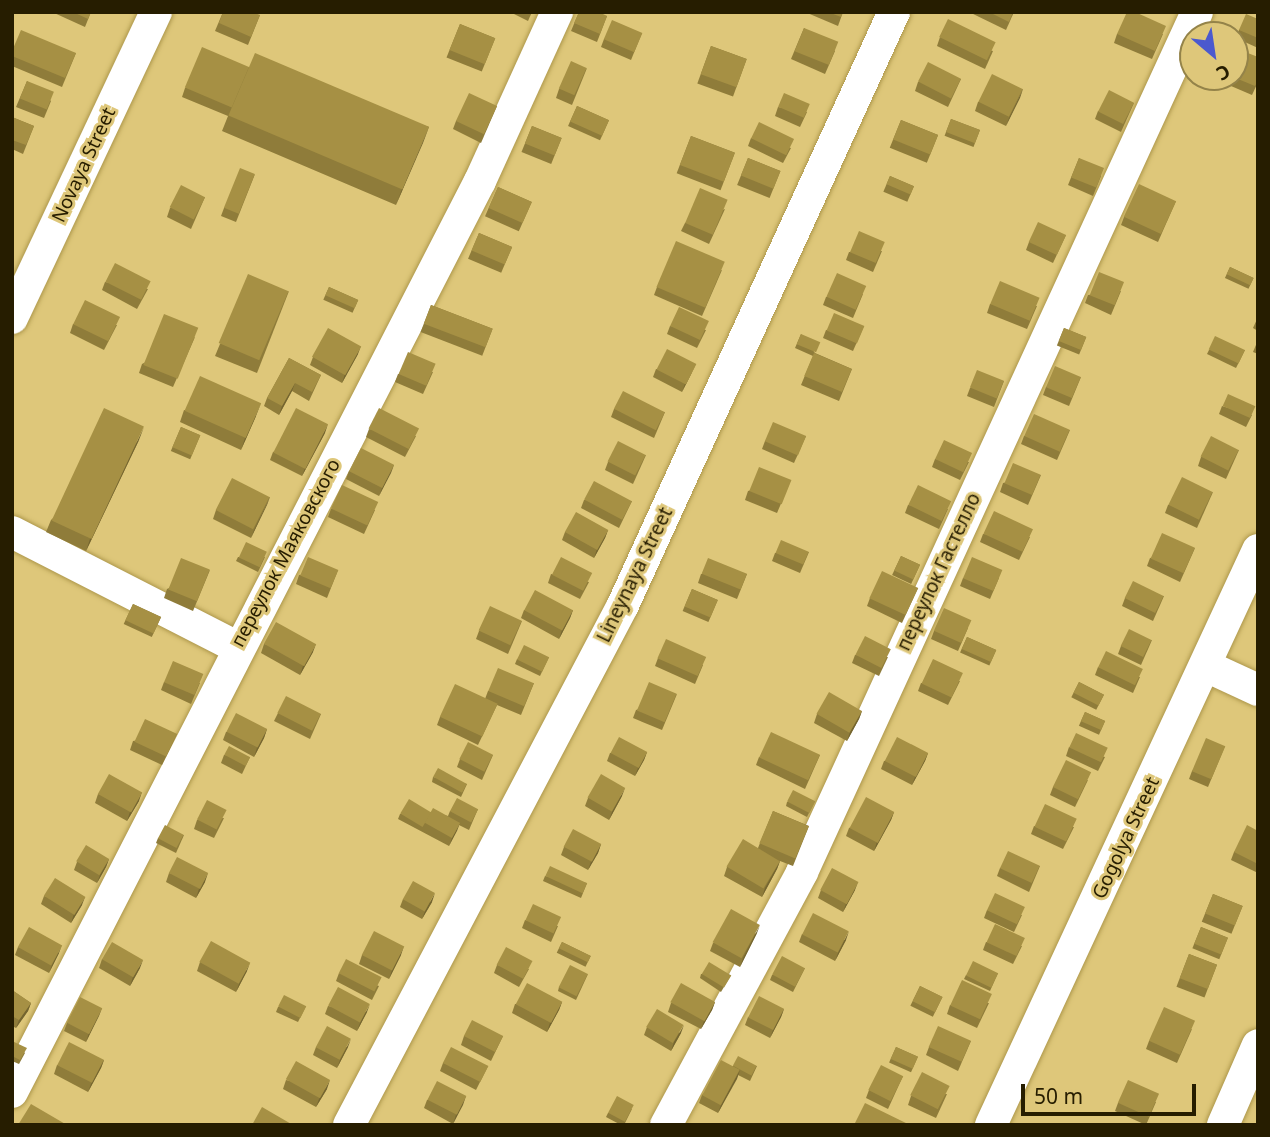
<!DOCTYPE html>
<meta charset="utf-8">
<style>
body{margin:0}
#map{position:relative;width:1270px;height:1137px;overflow:hidden;background:#dec77a;font-family:"Noto Sans",sans-serif}
div>[style]{position:absolute}
[style*='--x']{left:calc(var(--x)*1px);top:calc(var(--y)*1px);width:calc(var(--w)*1px);rotate:calc(var(--a)*1deg)}
.roads{filter:drop-shadow(0 0 2px #ad974b) drop-shadow(0 0 2px #ad974b)}
.minor>*{height:32px;margin:-16px;padding:0 16px;transform-origin:16px;border-radius:16px;background:#fff}
.wall>*{inset:0;background:#8f7c3a;transform-origin:0 0}
.shaded-wall>*{inset:0;background:#746530}
.building>*{inset:0;background:#a69044;transform-origin:0 0}
span{translate:-50% -50%;white-space:nowrap;text-align:center;line-height:1.15;-webkit-text-stroke:6px #dec77a;paint-order:stroke}
.street-label{font-size:19px;color:#261d00}
.frame{position:absolute;inset:0;border:14px solid #261d00;pointer-events:none}
.north{position:absolute;left:1179px;top:21px;width:70px;height:70px;box-sizing:border-box;background:#dec77a;border:2px solid #948349;border-radius:50%;rotate:151deg;font-size:19px;font-weight:700;line-height:28px;text-align:center;color:#261d00}
.north::after{content:'';display:block;margin:auto;width:24px;height:32px;background:#4b59ce;clip-path:polygon(50% 0,100% 100%,50% 72%,0 100%)}
.scale{position:absolute;left:1021px;top:1084px;width:175px;height:32px;box-sizing:border-box;border:4px solid #261d00;border-top:0;padding-left:9px;font-size:21px;line-height:24px;white-space:nowrap;color:#261d00;-webkit-text-stroke:5px #dec77a;paint-order:stroke}
</style>
<div id="map">
<div class="roads">
<div class="minor">
<div style="--x:12;--y:318;--w:338;--a:-64.8"></div>
<div style="--x:12;--y:532;--w:253;--a:27.1"></div>
<div style="--x:1206;--y:666;--w:57;--a:24.8"></div>
<div style="--x:12;--y:1092;--w:1024;--a:-62.81"></div>
<div style="--x:480;--y:181;--w:186;--a:-65.5"></div>
<div style="--x:349;--y:1125;--w:588;--a:-62.21"></div>
<div style="--x:623;--y:605;--w:652;--a:-65.44"></div>
<div style="--x:666;--y:1125;--w:287;--a:-61.7"></div>
<div style="--x:802;--y:872;--w:946;--a:-65.33"></div>
<div style="--x:991;--y:1125;--w:634;--a:-65.09"></div>
<div style="--x:1223;--y:1125;--w:87;--a:-66.4"></div>
</div>
</div>
<div class="wall">
<div style="clip-path:polygon(52px 12px,91px 12px,85px 27px)"></div>
<div style="clip-path:polygon(223px 12px,260px 15px,248px 45px,215px 31px)"></div>
<div style="clip-path:polygon(510px 12px,532px 12px,528px 21px)"></div>
<div style="clip-path:polygon(579px 12px,607px 16px,597px 42px,571px 31px)"></div>
<div style="clip-path:polygon(805px 12px,843px 12px,838px 26px)"></div>
<div style="clip-path:polygon(969px 12px,1014px 12px,1006px 30px)"></div>
<div style="clip-path:polygon(1258px 19px,1258px 48px,1236px 38px,1239px 30px)"></div>
<div style="left:460px;top:24px;width:38px;height:36px;rotate:22deg"></div>
<div style="clip-path:polygon(804px 28px,835px 51px,825px 74px,791px 59px)"></div>
<div style="clip-path:polygon(642px 33px,631px 60px,601px 47px,604px 39px)"></div>
<div style="clip-path:polygon(1117px 34px,1163px 34px,1152px 59px,1114px 43px)"></div>
<div style="clip-path:polygon(940px 37px,993px 51px,985px 69px,937px 46px)"></div>
<div style="left:711px;top:46px;width:38px;height:40px;rotate:20deg"></div>
<div style="clip-path:polygon(12px 51px,76px 53px,62px 87px,12px 66px)"></div>
<div style="clip-path:polygon(249px 67px,429px 127px,396px 205px,222px 131px,228px 116px,182px 97px,185px 88px)"></div>
<div style="clip-path:polygon(587px 68px,572px 105px,556px 98px,559px 89px)"></div>
<div style="clip-path:polygon(1218px 77px,1235px 77px,1258px 82px,1252px 95px,1217px 80px)"></div>
<div style="clip-path:polygon(961px 79px,948px 107px,915px 91px,918px 82px)"></div>
<div style="clip-path:polygon(27px 81px,51px 101px,44px 118px,16px 107px)"></div>
<div style="clip-path:polygon(1023px 89px,1006px 126px,975px 111px,978px 102px)"></div>
<div style="clip-path:polygon(1134px 103px,1121px 132px,1095px 119px,1098px 111px)"></div>
<div style="clip-path:polygon(497px 106px,481px 143px,453px 129px,456px 121px)"></div>
<div style="left:577px;top:106px;width:35px;height:22px;rotate:24deg"></div>
<div style="clip-path:polygon(778px 107px,807px 112px,800px 127px,775px 116px)"></div>
<div style="clip-path:polygon(12px 117px,34px 126px,23px 154px,12px 149px)"></div>
<div style="left:951px;top:119px;width:31px;height:18px;rotate:21deg"></div>
<div style="left:901px;top:120px;width:40px;height:30px;rotate:22deg"></div>
<div style="left:532px;top:126px;width:32px;height:28px;rotate:22deg"></div>
<div style="left:691px;top:136px;width:47px;height:40px;rotate:21deg"></div>
<div style="clip-path:polygon(751px 138px,791px 148px,783px 163px,748px 146px)"></div>
<div style="left:748px;top:158px;width:35px;height:29px;rotate:22deg"></div>
<div style="clip-path:polygon(1079px 158px,1101px 176px,1093px 196px,1068px 185px)"></div>
<div style="clip-path:polygon(255px 174px,236px 222px,221px 216px,224px 208px)"></div>
<div style="left:890px;top:176px;width:26px;height:17px;rotate:23deg"></div>
<div style="left:498px;top:187px;width:37px;height:32px;rotate:24deg"></div>
<div style="clip-path:polygon(205px 197px,191px 229px,167px 217px,170px 208px)"></div>
<div style="clip-path:polygon(1176px 201px,1158px 242px,1121px 225px,1124px 217px)"></div>
<div style="clip-path:polygon(725px 209px,709px 244px,681px 231px,685px 223px)"></div>
<div style="left:479px;top:233px;width:36px;height:28px;rotate:23deg"></div>
<div style="clip-path:polygon(1066px 235px,1053px 263px,1026px 250px,1029px 242px)"></div>
<div style="clip-path:polygon(882px 251px,873px 272px,846px 260px,849px 252px)"></div>
<div style="left:1230px;top:267px;width:26px;height:12px;rotate:25deg"></div>
<div style="clip-path:polygon(722px 270px,702px 316px,654px 295px,657px 287px)"></div>
<div style="clip-path:polygon(105px 282px,148px 289px,137px 309px,102px 290px)"></div>
<div style="left:329px;top:287px;width:32px;height:14px;rotate:24deg"></div>
<div style="clip-path:polygon(289px 291px,257px 373px,215px 356px,220px 344px)"></div>
<div style="clip-path:polygon(1121px 291px,1111px 315px,1085px 303px,1088px 295px)"></div>
<div style="clip-path:polygon(863px 294px,853px 318px,823px 305px,826px 297px)"></div>
<div style="clip-path:polygon(990px 304px,1037px 306px,1027px 329px,987px 313px)"></div>
<div style="left:431px;top:305px;width:66px;height:29px;rotate:21deg"></div>
<div style="clip-path:polygon(1258px 317px,1258px 331px,1253px 328px)"></div>
<div style="clip-path:polygon(73px 324px,117px 325px,104px 350px,70px 333px)"></div>
<div style="clip-path:polygon(670px 326px,706px 330px,697px 348px,667px 334px)"></div>
<div style="clip-path:polygon(864px 326px,853px 351px,823px 338px,826px 330px)"></div>
<div style="left:1064px;top:328px;width:24px;height:19px;rotate:22deg"></div>
<div style="clip-path:polygon(801px 334px,815px 353px,852px 369px,839px 401px,801px 385px,813px 356px,795px 348px)"></div>
<div style="clip-path:polygon(195px 337px,173px 387px,139px 373px,142px 364px)"></div>
<div style="clip-path:polygon(1258px 340px,1258px 354px,1253px 352px)"></div>
<div style="clip-path:polygon(1209px 350px,1245px 350px,1236px 368px,1207px 354px)"></div>
<div style="clip-path:polygon(358px 354px,342px 383px,310px 365px,313px 357px)"></div>
<div style="clip-path:polygon(289px 358px,321px 375px,309px 401px,292px 391px,279px 415px,264px 406px,267px 398px)"></div>
<div style="clip-path:polygon(656px 369px,692px 372px,682px 392px,653px 377px)"></div>
<div style="clip-path:polygon(433px 372px,423px 394px,395px 382px,398px 374px)"></div>
<div style="clip-path:polygon(1081px 377px,1069px 406px,1043px 395px,1046px 387px)"></div>
<div style="clip-path:polygon(1004px 381px,994px 407px,967px 396px,970px 388px)"></div>
<div style="clip-path:polygon(1222px 406px,1252px 415px,1246px 427px,1219px 414px)"></div>
<div style="clip-path:polygon(614px 409px,665px 412px,654px 438px,611px 417px)"></div>
<div style="clip-path:polygon(184px 410px,256px 416px,241px 450px,180px 422px)"></div>
<div style="left:181px;top:427px;width:21px;height:26px;rotate:23deg"></div>
<div style="clip-path:polygon(369px 429px,416px 436px,405px 457px,366px 437px)"></div>
<div style="clip-path:polygon(1070px 430px,1057px 460px,1021px 444px,1024px 436px)"></div>
<div style="clip-path:polygon(325px 433px,302px 476px,270px 460px,273px 452px)"></div>
<div style="clip-path:polygon(806px 436px,794px 463px,762px 449px,765px 441px)"></div>
<div style="clip-path:polygon(139px 440px,86px 551px,46px 532px,51px 520px)"></div>
<div style="clip-path:polygon(1239px 450px,1226px 479px,1198px 466px,1201px 457px)"></div>
<div style="clip-path:polygon(646px 455px,633px 484px,605px 470px,608px 462px)"></div>
<div style="clip-path:polygon(935px 459px,969px 462px,960px 480px,932px 467px)"></div>
<div style="clip-path:polygon(394px 465px,379px 496px,346px 479px,349px 471px)"></div>
<div style="clip-path:polygon(1041px 475px,1028px 505px,1000px 492px,1003px 483px)"></div>
<div style="clip-path:polygon(791px 480px,777px 513px,745px 500px,748px 491px)"></div>
<div style="clip-path:polygon(1213px 492px,1197px 528px,1165px 513px,1168px 505px)"></div>
<div style="clip-path:polygon(270px 497px,251px 538px,213px 519px,216px 510px)"></div>
<div style="clip-path:polygon(584px 500px,632px 501px,619px 528px,581px 508px)"></div>
<div style="clip-path:polygon(908px 505px,948px 509px,939px 529px,905px 513px)"></div>
<div style="clip-path:polygon(331px 509px,375px 510px,364px 534px,328px 517px)"></div>
<div style="clip-path:polygon(608px 530px,605px 538px,594px 558px,562px 540px,565px 532px)"></div>
<div style="clip-path:polygon(983px 534px,1030px 537px,1019px 560px,980px 542px)"></div>
<div style="clip-path:polygon(1195px 548px,1180px 582px,1147px 566px,1150px 558px)"></div>
<div style="clip-path:polygon(809px 552px,800px 573px,772px 561px,775px 553px)"></div>
<div style="left:901px;top:556px;width:21px;height:21px;rotate:25deg"></div>
<div style="clip-path:polygon(238px 557px,265px 557px,258px 572px,236px 561px)"></div>
<div style="clip-path:polygon(210px 570px,193px 611px,164px 598px,167px 589px)"></div>
<div style="clip-path:polygon(338px 570px,327px 598px,296px 584px,299px 575px)"></div>
<div style="clip-path:polygon(551px 574px,589px 582px,580px 599px,548px 583px)"></div>
<div style="clip-path:polygon(701px 574px,747px 574px,737px 599px,698px 583px)"></div>
<div style="clip-path:polygon(963px 578px,999px 578px,990px 599px,960px 586px)"></div>
<div style="clip-path:polygon(918px 588px,902px 623px,867px 606px,870px 598px)"></div>
<div style="left:692px;top:589px;width:28px;height:24px;rotate:23deg"></div>
<div style="clip-path:polygon(1164px 596px,1153px 621px,1122px 606px,1125px 598px)"></div>
<div style="left:133px;top:604px;width:31px;height:22px;rotate:25deg"></div>
<div style="clip-path:polygon(524px 610px,573px 610px,570px 618px,559px 639px,521px 618px)"></div>
<div style="clip-path:polygon(522px 621px,508px 654px,476px 639px,479px 631px)"></div>
<div style="clip-path:polygon(968px 628px,958px 651px,931px 639px,934px 631px)"></div>
<div style="left:967px;top:637px;width:32px;height:17px;rotate:24deg"></div>
<div style="clip-path:polygon(1152px 640px,1141px 665px,1118px 654px,1121px 646px)"></div>
<div style="clip-path:polygon(264px 644px,313px 652px,300px 675px,261px 653px)"></div>
<div style="clip-path:polygon(855px 655px,888px 657px,879px 676px,852px 663px)"></div>
<div style="clip-path:polygon(549px 657px,540px 676px,515px 664px,517px 659px)"></div>
<div style="clip-path:polygon(658px 658px,703px 665px,695px 684px,655px 666px)"></div>
<div style="clip-path:polygon(1098px 667px,1140px 677px,1133px 693px,1095px 675px)"></div>
<div style="clip-path:polygon(960px 681px,948px 705px,918px 691px,921px 683px)"></div>
<div style="clip-path:polygon(164px 682px,200px 683px,191px 704px,161px 690px)"></div>
<div style="left:1079px;top:682px;width:28px;height:17px;rotate:27deg"></div>
<div style="clip-path:polygon(534px 683px,521px 715px,497px 705px,478px 745px,437px 725px,440px 717px,485px 699px,488px 691px)"></div>
<div style="clip-path:polygon(677px 694px,662px 730px,633px 718px,636px 710px)"></div>
<div style="clip-path:polygon(862px 711px,859px 719px,847px 741px,814px 723px,817px 714px)"></div>
<div style="left:1085px;top:712px;width:22px;height:15px;rotate:24deg"></div>
<div style="clip-path:polygon(278px 713px,321px 714px,310px 739px,274px 721px)"></div>
<div style="clip-path:polygon(267px 729px,264px 738px,254px 757px,223px 740px,226px 732px)"></div>
<div style="clip-path:polygon(177px 734px,162px 765px,130px 750px,133px 741px)"></div>
<div style="clip-path:polygon(1225px 746px,1208px 787px,1189px 779px,1192px 771px)"></div>
<div style="clip-path:polygon(1069px 747px,1105px 757px,1098px 771px,1066px 756px)"></div>
<div style="clip-path:polygon(647px 752px,644px 760px,635px 776px,607px 761px,610px 753px)"></div>
<div style="clip-path:polygon(928px 753px,925px 761px,912px 785px,881px 769px,884px 761px)"></div>
<div style="clip-path:polygon(224px 755px,250px 757px,242px 774px,221px 763px)"></div>
<div style="clip-path:polygon(493px 755px,482px 780px,457px 767px,460px 759px)"></div>
<div style="clip-path:polygon(820px 755px,805px 789px,756px 765px,759px 757px)"></div>
<div style="clip-path:polygon(433px 777px,467px 784px,461px 797px,432px 782px)"></div>
<div style="clip-path:polygon(1088px 780px,1075px 807px,1050px 795px,1053px 787px)"></div>
<div style="clip-path:polygon(98px 794px,139px 801px,127px 821px,95px 803px)"></div>
<div style="clip-path:polygon(622px 796px,609px 820px,585px 806px,588px 798px)"></div>
<div style="clip-path:polygon(815px 801px,807px 817px,786px 806px,787px 802px)"></div>
<div style="clip-path:polygon(478px 809px,469px 830px,459px 825px,449px 846px,398px 819px,400px 814px,431px 812px,448px 816px,450px 811px)"></div>
<div style="clip-path:polygon(773px 811px,809px 826px,793px 866px,780px 861px,777px 869px,762px 897px,724px 876px,727px 867px,758px 848px)"></div>
<div style="clip-path:polygon(894px 812px,891px 820px,874px 851px,846px 836px,849px 828px)"></div>
<div style="clip-path:polygon(224px 818px,214px 838px,194px 829px,197px 820px)"></div>
<div style="clip-path:polygon(1034px 826px,1074px 827px,1063px 849px,1031px 834px)"></div>
<div style="clip-path:polygon(1258px 831px,1258px 873px,1231px 860px,1234px 852px)"></div>
<div style="clip-path:polygon(184px 835px,176px 853px,156px 843px,158px 838px)"></div>
<div style="clip-path:polygon(601px 844px,598px 853px,588px 870px,561px 855px,564px 847px)"></div>
<div style="clip-path:polygon(109px 859px,106px 867px,97px 883px,74px 870px,77px 862px)"></div>
<div style="clip-path:polygon(1040px 866px,1029px 892px,997px 876px,1000px 868px)"></div>
<div style="clip-path:polygon(169px 873px,205px 882px,196px 898px,166px 882px)"></div>
<div style="clip-path:polygon(545px 876px,587px 883px,581px 898px,543px 881px)"></div>
<div style="clip-path:polygon(821px 890px,855px 890px,843px 912px,818px 898px)"></div>
<div style="left:1213px;top:894px;width:32px;height:30px;rotate:22deg"></div>
<div style="clip-path:polygon(44px 896px,82px 905px,71px 923px,41px 904px)"></div>
<div style="clip-path:polygon(403px 899px,432px 902px,422px 919px,400px 907px)"></div>
<div style="clip-path:polygon(987px 910px,1022px 915px,1014px 932px,984px 918px)"></div>
<div style="clip-path:polygon(525px 920px,558px 926px,551px 942px,522px 928px)"></div>
<div style="left:1201px;top:927px;width:29px;height:23px;rotate:22deg"></div>
<div style="clip-path:polygon(757px 933px,740px 967px,710px 951px,713px 943px)"></div>
<div style="clip-path:polygon(802px 934px,846px 940px,835px 961px,799px 942px)"></div>
<div style="left:562px;top:942px;width:32px;height:12px;rotate:26deg"></div>
<div style="clip-path:polygon(986px 942px,1022px 946px,1013px 964px,983px 950px)"></div>
<div style="clip-path:polygon(18px 947px,59px 953px,49px 973px,15px 955px)"></div>
<div style="left:1189px;top:954px;width:30px;height:35px;rotate:21deg"></div>
<div style="clip-path:polygon(362px 955px,401px 955px,389px 979px,359px 964px)"></div>
<div style="clip-path:polygon(102px 959px,140px 968px,130px 986px,99px 968px)"></div>
<div style="clip-path:polygon(200px 962px,247px 971px,236px 992px,197px 971px)"></div>
<div style="clip-path:polygon(497px 965px,529px 969px,519px 987px,494px 973px)"></div>
<div style="clip-path:polygon(805px 968px,793px 992px,770px 980px,772px 975px)"></div>
<div style="clip-path:polygon(339px 973px,379px 986px,372px 1000px,336px 981px)"></div>
<div style="clip-path:polygon(998px 973px,990px 991px,964px 979px,966px 975px)"></div>
<div style="clip-path:polygon(588px 974px,576px 1000px,558px 991px,559px 987px)"></div>
<div style="clip-path:polygon(701px 974px,731px 975px,721px 992px,700px 978px)"></div>
<div style="left:920px;top:986px;width:25px;height:22px;rotate:26deg"></div>
<div style="clip-path:polygon(12px 990px,31px 1003px,28px 1011px,16px 1028px,12px 1026px)"></div>
<div style="clip-path:polygon(562px 1002px,559px 1010px,547px 1032px,512px 1013px,515px 1004px)"></div>
<div style="clip-path:polygon(715px 1002px,712px 1010px,701px 1029px,668px 1012px,671px 1003px)"></div>
<div style="clip-path:polygon(989px 1003px,977px 1028px,947px 1014px,950px 1005px)"></div>
<div style="clip-path:polygon(306px 1006px,298px 1022px,276px 1012px,278px 1007px)"></div>
<div style="clip-path:polygon(328px 1006px,367px 1012px,357px 1031px,325px 1014px)"></div>
<div style="clip-path:polygon(102px 1008px,86px 1042px,64px 1031px,67px 1023px)"></div>
<div style="clip-path:polygon(784px 1009px,781px 1017px,770px 1038px,745px 1025px,748px 1017px)"></div>
<div style="clip-path:polygon(647px 1027px,681px 1033px,671px 1051px,644px 1035px)"></div>
<div style="clip-path:polygon(1192px 1029px,1177px 1063px,1146px 1049px,1149px 1041px)"></div>
<div style="clip-path:polygon(464px 1036px,503px 1036px,491px 1061px,461px 1045px)"></div>
<div style="clip-path:polygon(12px 1041px,25px 1053px,19px 1064px,12px 1061px)"></div>
<div style="clip-path:polygon(971px 1041px,958px 1071px,926px 1055px,929px 1047px)"></div>
<div style="clip-path:polygon(316px 1047px,348px 1047px,337px 1068px,313px 1055px)"></div>
<div style="left:896px;top:1047px;width:24px;height:17px;rotate:24deg"></div>
<div style="clip-path:polygon(104px 1060px,101px 1068px,88px 1092px,54px 1074px,57px 1065px)"></div>
<div style="clip-path:polygon(443px 1063px,488px 1066px,476px 1090px,440px 1071px)"></div>
<div style="clip-path:polygon(733px 1066px,757px 1066px,750px 1081px,738px 1075px,718px 1113px,699px 1103px,702px 1095px)"></div>
<div style="clip-path:polygon(903px 1076px,888px 1109px,866px 1098px,869px 1090px)"></div>
<div style="clip-path:polygon(286px 1080px,327px 1089px,316px 1107px,283px 1089px)"></div>
<div style="clip-path:polygon(947px 1094px,936px 1118px,908px 1105px,911px 1096px)"></div>
<div style="clip-path:polygon(466px 1096px,453px 1124px,424px 1108px,427px 1100px)"></div>
<div style="clip-path:polygon(1156px 1102px,1146px 1125px,1115px 1111px,1118px 1103px)"></div>
<div style="clip-path:polygon(632px 1109px,624px 1125px,621px 1125px,606px 1117px,608px 1113px)"></div>
</div>
<div class="shaded-wall">
<div style="clip-path:polygon(1023px 89px,1020px 98px,1006px 126px,1009px 118px)"></div>
<div style="clip-path:polygon(429px 127px,423px 143px,396px 205px,402px 189px)"></div>
<div style="clip-path:polygon(361px 346px,358px 354px,342px 383px,345px 374px)"></div>
<div style="clip-path:polygon(696px 364px,682px 392px,685px 384px)"></div>
<div style="clip-path:polygon(295px 383px,292px 391px,279px 415px,282px 406px)"></div>
<div style="clip-path:polygon(261px 403px,256px 416px,241px 450px,245px 438px)"></div>
<div style="clip-path:polygon(328px 424px,325px 433px,302px 476px,305px 468px)"></div>
<div style="clip-path:polygon(144px 427px,139px 440px,86px 551px,90px 539px)"></div>
<div style="clip-path:polygon(394px 465px,391px 473px,379px 496px,382px 488px)"></div>
<div style="clip-path:polygon(270px 497px,267px 505px,251px 538px,254px 530px)"></div>
<div style="clip-path:polygon(608px 530px,605px 538px,594px 558px,597px 549px)"></div>
<div style="clip-path:polygon(573px 610px,570px 618px,559px 639px,562px 630px)"></div>
<div style="clip-path:polygon(316px 644px,313px 652px,300px 675px,303px 666px)"></div>
<div style="clip-path:polygon(862px 711px,859px 719px,847px 741px,850px 732px)"></div>
<div style="clip-path:polygon(267px 729px,264px 738px,254px 757px,257px 748px)"></div>
<div style="clip-path:polygon(647px 752px,644px 760px,635px 776px,638px 768px)"></div>
<div style="clip-path:polygon(928px 753px,925px 761px,912px 785px,915px 777px)"></div>
<div style="clip-path:polygon(625px 788px,622px 796px,609px 820px,612px 812px)"></div>
<div style="clip-path:polygon(142px 792px,139px 801px,127px 821px,130px 812px)"></div>
<div style="clip-path:polygon(894px 812px,891px 820px,874px 851px,877px 842px)"></div>
<div style="clip-path:polygon(460px 823px,457px 831px,449px 846px,452px 838px)"></div>
<div style="clip-path:polygon(601px 844px,598px 853px,588px 870px,591px 862px)"></div>
<div style="clip-path:polygon(109px 859px,106px 867px,97px 883px,100px 875px)"></div>
<div style="clip-path:polygon(780px 861px,777px 869px,762px 897px,765px 888px)"></div>
<div style="clip-path:polygon(208px 873px,205px 882px,196px 898px,199px 889px)"></div>
<div style="clip-path:polygon(858px 882px,855px 890px,843px 912px,846px 904px)"></div>
<div style="clip-path:polygon(435px 893px,432px 902px,422px 919px,425px 911px)"></div>
<div style="clip-path:polygon(85px 897px,82px 905px,71px 923px,74px 914px)"></div>
<div style="clip-path:polygon(760px 925px,757px 933px,740px 967px,743px 958px)"></div>
<div style="clip-path:polygon(849px 931px,846px 940px,835px 961px,838px 953px)"></div>
<div style="clip-path:polygon(62px 945px,59px 953px,49px 973px,52px 965px)"></div>
<div style="clip-path:polygon(404px 946px,401px 955px,389px 979px,392px 970px)"></div>
<div style="clip-path:polygon(143px 960px,140px 968px,130px 986px,133px 977px)"></div>
<div style="clip-path:polygon(250px 963px,247px 971px,236px 992px,239px 984px)"></div>
<div style="clip-path:polygon(562px 1002px,559px 1010px,547px 1032px,550px 1023px)"></div>
<div style="clip-path:polygon(715px 1002px,712px 1010px,701px 1029px,704px 1021px)"></div>
<div style="clip-path:polygon(31px 1003px,28px 1011px,16px 1028px,19px 1020px)"></div>
<div style="clip-path:polygon(370px 1004px,367px 1012px,357px 1031px,360px 1023px)"></div>
<div style="clip-path:polygon(102px 1008px,99px 1016px,86px 1042px,89px 1033px)"></div>
<div style="clip-path:polygon(784px 1009px,781px 1017px,770px 1038px,773px 1030px)"></div>
<div style="clip-path:polygon(684px 1025px,681px 1033px,671px 1051px,674px 1042px)"></div>
<div style="clip-path:polygon(351px 1039px,348px 1047px,337px 1068px,340px 1060px)"></div>
<div style="clip-path:polygon(104px 1060px,101px 1068px,88px 1092px,91px 1084px)"></div>
<div style="clip-path:polygon(740px 1070px,737px 1079px,718px 1113px,721px 1105px)"></div>
<div style="clip-path:polygon(330px 1080px,327px 1089px,316px 1107px,319px 1099px)"></div>
<div style="clip-path:polygon(466px 1096px,463px 1105px,453px 1124px,456px 1115px)"></div>
</div>
<div class="building">
<div style="clip-path:polygon(73px 12px,91px 12px,88px 19px)"></div>
<div style="clip-path:polygon(223px 12px,252px 12px,260px 15px,251px 37px,219px 23px)"></div>
<div style="clip-path:polygon(579px 12px,599px 12px,607px 16px,600px 34px,574px 23px)"></div>
<div style="clip-path:polygon(828px 12px,843px 12px,841px 17px)"></div>
<div style="clip-path:polygon(989px 12px,1013px 12px,1009px 22px)"></div>
<div style="clip-path:polygon(1127px 12px,1135px 12px,1166px 26px,1155px 51px,1117px 34px)"></div>
<div style="clip-path:polygon(1246px 14px,1258px 19px,1258px 38px,1239px 30px)"></div>
<div style="left:948px;top:19px;width:53px;height:20px;rotate:26deg"></div>
<div style="left:612px;top:20px;width:33px;height:21px;rotate:23deg"></div>
<div style="left:460px;top:24px;width:38px;height:28px;rotate:22deg"></div>
<div style="left:804px;top:28px;width:37px;height:25px;rotate:22deg"></div>
<div style="clip-path:polygon(21px 30px,76px 53px,65px 78px,12px 56px,12px 51px)"></div>
<div style="left:711px;top:46px;width:38px;height:30px;rotate:20deg"></div>
<div style="left:202px;top:47px;width:51px;height:44px;rotate:23deg"></div>
<div style="clip-path:polygon(1235px 48px,1258px 57px,1258px 81px,1255px 86px,1233px 77px,1235px 77px)"></div>
<div style="left:255px;top:53px;width:189px;height:68px;rotate:23deg"></div>
<div style="left:571px;top:61px;width:17px;height:30px;rotate:24deg"></div>
<div style="left:928px;top:62px;width:37px;height:22px;rotate:27deg"></div>
<div style="left:992px;top:74px;width:34px;height:31px;rotate:26deg"></div>
<div style="left:27px;top:81px;width:29px;height:19px;rotate:22deg"></div>
<div style="left:1109px;top:90px;width:28px;height:24px;rotate:27deg"></div>
<div style="left:469px;top:93px;width:31px;height:31px;rotate:25deg"></div>
<div style="left:784px;top:93px;width:28px;height:15px;rotate:23deg"></div>
<div style="left:577px;top:106px;width:35px;height:17px;rotate:24deg"></div>
<div style="clip-path:polygon(12px 117px,34px 126px,26px 145px,12px 140px)"></div>
<div style="left:951px;top:119px;width:31px;height:14px;rotate:21deg"></div>
<div style="left:901px;top:120px;width:40px;height:21px;rotate:22deg"></div>
<div style="left:759px;top:122px;width:39px;height:18px;rotate:26deg"></div>
<div style="left:532px;top:126px;width:32px;height:19px;rotate:22deg"></div>
<div style="left:691px;top:136px;width:47px;height:31px;rotate:21deg"></div>
<div style="left:748px;top:158px;width:35px;height:19px;rotate:22deg"></div>
<div style="left:1079px;top:158px;width:27px;height:21px;rotate:22deg"></div>
<div style="left:240px;top:168px;width:16px;height:43px;rotate:22deg"></div>
<div style="left:890px;top:176px;width:26px;height:9px;rotate:23deg"></div>
<div style="left:1139px;top:184px;width:41px;height:36px;rotate:25deg"></div>
<div style="left:181px;top:185px;width:27px;height:25px;rotate:27deg"></div>
<div style="left:498px;top:187px;width:37px;height:23px;rotate:24deg"></div>
<div style="left:700px;top:188px;width:30px;height:38px;rotate:23deg"></div>
<div style="left:1038px;top:222px;width:31px;height:22px;rotate:25deg"></div>
<div style="left:859px;top:231px;width:28px;height:23px;rotate:23deg"></div>
<div style="left:479px;top:233px;width:36px;height:19px;rotate:23deg"></div>
<div style="left:676px;top:241px;width:53px;height:50px;rotate:23deg"></div>
<div style="left:115px;top:263px;width:40px;height:21px;rotate:27deg"></div>
<div style="left:1230px;top:267px;width:26px;height:8px;rotate:25deg"></div>
<div style="left:1099px;top:272px;width:27px;height:25px;rotate:22deg"></div>
<div style="left:837px;top:273px;width:32px;height:26px;rotate:24deg"></div>
<div style="left:248px;top:274px;width:44px;height:75px;rotate:23deg"></div>
<div style="left:1000px;top:281px;width:43px;height:25px;rotate:23deg"></div>
<div style="left:329px;top:287px;width:32px;height:9px;rotate:24deg"></div>
<div style="left:85px;top:300px;width:39px;height:27px;rotate:26deg"></div>
<div style="left:431px;top:305px;width:66px;height:20px;rotate:21deg"></div>
<div style="left:679px;top:307px;width:33px;height:21px;rotate:25deg"></div>
<div style="left:834px;top:313px;width:33px;height:19px;rotate:23deg"></div>
<div style="left:164px;top:314px;width:37px;height:55px;rotate:22deg"></div>
<div style="left:328px;top:328px;width:38px;height:33px;rotate:29deg"></div>
<div style="left:1064px;top:328px;width:24px;height:14px;rotate:22deg"></div>
<div style="left:801px;top:334px;width:21px;height:11px;rotate:23deg"></div>
<div style="left:1215px;top:336px;width:33px;height:15px;rotate:25deg"></div>
<div style="left:667px;top:349px;width:33px;height:23px;rotate:27deg"></div>
<div style="left:408px;top:352px;width:30px;height:24px;rotate:23deg"></div>
<div style="left:814px;top:353px;width:41px;height:25px;rotate:23deg"></div>
<div style="clip-path:polygon(289px 358px,321px 375px,312px 392px,295px 383px,282px 406px,267px 398px)"></div>
<div style="left:1055px;top:366px;width:28px;height:23px;rotate:23deg"></div>
<div style="left:977px;top:370px;width:29px;height:19px;rotate:22deg"></div>
<div style="left:200px;top:376px;width:67px;height:38px;rotate:24deg"></div>
<div style="left:623px;top:391px;width:47px;height:20px;rotate:27deg"></div>
<div style="left:1228px;top:394px;width:30px;height:13px;rotate:24deg"></div>
<div style="left:104px;top:408px;width:44px;height:124px;rotate:25deg"></div>
<div style="left:296px;top:408px;width:36px;height:50px;rotate:27deg"></div>
<div style="left:379px;top:408px;width:45px;height:23px;rotate:27deg"></div>
<div style="left:1034px;top:414px;width:39px;height:24px;rotate:24deg"></div>
<div style="left:773px;top:422px;width:36px;height:21px;rotate:23deg"></div>
<div style="left:181px;top:427px;width:21px;height:22px;rotate:23deg"></div>
<div style="left:1211px;top:436px;width:31px;height:23px;rotate:27deg"></div>
<div style="left:944px;top:440px;width:31px;height:21px;rotate:25deg"></div>
<div style="left:618px;top:441px;width:31px;height:23px;rotate:27deg"></div>
<div style="left:361px;top:448px;width:37px;height:26px;rotate:27deg"></div>
<div style="left:1013px;top:463px;width:30px;height:22px;rotate:23deg"></div>
<div style="left:759px;top:467px;width:35px;height:26px;rotate:22deg"></div>
<div style="left:1182px;top:477px;width:34px;height:31px;rotate:26deg"></div>
<div style="left:232px;top:478px;width:42px;height:36px;rotate:27deg"></div>
<div style="left:594px;top:481px;width:43px;height:21px;rotate:28deg"></div>
<div style="left:342px;top:485px;width:40px;height:26px;rotate:25deg"></div>
<div style="left:918px;top:485px;width:37px;height:22px;rotate:26deg"></div>
<div style="left:994px;top:511px;width:43px;height:25px;rotate:25deg"></div>
<div style="left:576px;top:512px;width:37px;height:23px;rotate:29deg"></div>
<div style="left:1162px;top:533px;width:36px;height:28px;rotate:24deg"></div>
<div style="left:781px;top:540px;width:30px;height:14px;rotate:23deg"></div>
<div style="left:246px;top:542px;width:23px;height:17px;rotate:25deg"></div>
<div style="left:901px;top:556px;width:21px;height:16px;rotate:25deg"></div>
<div style="left:308px;top:557px;width:33px;height:20px;rotate:23deg"></div>
<div style="left:561px;top:557px;width:35px;height:20px;rotate:27deg"></div>
<div style="left:972px;top:557px;width:33px;height:23px;rotate:23deg"></div>
<div style="left:181px;top:558px;width:31px;height:34px;rotate:22deg"></div>
<div style="left:708px;top:558px;width:42px;height:17px;rotate:22deg"></div>
<div style="left:882px;top:571px;width:40px;height:30px;rotate:25deg"></div>
<div style="left:1133px;top:581px;width:34px;height:19px;rotate:26deg"></div>
<div style="left:692px;top:589px;width:28px;height:19px;rotate:23deg"></div>
<div style="left:535px;top:590px;width:43px;height:23px;rotate:28deg"></div>
<div style="left:133px;top:604px;width:31px;height:18px;rotate:25deg"></div>
<div style="left:490px;top:606px;width:35px;height:27px;rotate:25deg"></div>
<div style="left:944px;top:608px;width:30px;height:25px;rotate:24deg"></div>
<div style="left:276px;top:622px;width:46px;height:25px;rotate:29deg"></div>
<div style="left:1129px;top:629px;width:25px;height:19px;rotate:26deg"></div>
<div style="left:865px;top:636px;width:29px;height:21px;rotate:27deg"></div>
<div style="left:967px;top:637px;width:32px;height:13px;rotate:24deg"></div>
<div style="left:666px;top:639px;width:44px;height:21px;rotate:24deg"></div>
<div style="left:524px;top:645px;width:28px;height:16px;rotate:26deg"></div>
<div style="left:1106px;top:651px;width:41px;height:18px;rotate:26deg"></div>
<div style="left:933px;top:659px;width:33px;height:27px;rotate:25deg"></div>
<div style="left:173px;top:661px;width:33px;height:23px;rotate:23deg"></div>
<div style="left:498px;top:668px;width:39px;height:25px;rotate:23deg"></div>
<div style="left:649px;top:682px;width:30px;height:31px;rotate:23deg"></div>
<div style="left:1079px;top:682px;width:28px;height:12px;rotate:27deg"></div>
<div style="left:455px;top:684px;width:47px;height:36px;rotate:25deg"></div>
<div style="left:829px;top:692px;width:38px;height:25px;rotate:30deg"></div>
<div style="left:286px;top:696px;width:39px;height:19px;rotate:27deg"></div>
<div style="left:1085px;top:712px;width:22px;height:10px;rotate:24deg"></div>
<div style="left:236px;top:713px;width:35px;height:21px;rotate:27deg"></div>
<div style="left:145px;top:719px;width:35px;height:25px;rotate:25deg"></div>
<div style="left:771px;top:732px;width:54px;height:28px;rotate:25deg"></div>
<div style="left:1076px;top:733px;width:35px;height:16px;rotate:25deg"></div>
<div style="left:619px;top:737px;width:32px;height:18px;rotate:28deg"></div>
<div style="left:897px;top:737px;width:35px;height:27px;rotate:27deg"></div>
<div style="left:1206px;top:738px;width:21px;height:36px;rotate:23deg"></div>
<div style="left:468px;top:742px;width:28px;height:19px;rotate:27deg"></div>
<div style="left:229px;top:746px;width:24px;height:10px;rotate:28deg"></div>
<div style="left:1066px;top:760px;width:28px;height:30px;rotate:26deg"></div>
<div style="left:438px;top:768px;width:33px;height:10px;rotate:29deg"></div>
<div style="left:109px;top:774px;width:38px;height:23px;rotate:29deg"></div>
<div style="left:601px;top:774px;width:28px;height:27px;rotate:30deg"></div>
<div style="left:793px;top:790px;width:25px;height:13px;rotate:27deg"></div>
<div style="left:866px;top:797px;width:32px;height:35px;rotate:28deg"></div>
<div style="left:457px;top:798px;width:24px;height:15px;rotate:28deg"></div>
<div style="left:409px;top:799px;width:26px;height:17px;rotate:31deg"></div>
<div style="left:207px;top:800px;width:22px;height:22px;rotate:27deg"></div>
<div style="left:1045px;top:804px;width:35px;height:25px;rotate:25deg"></div>
<div style="left:433px;top:808px;width:31px;height:17px;rotate:29deg"></div>
<div style="left:773px;top:811px;width:39px;height:35px;rotate:23deg"></div>
<div style="left:165px;top:825px;width:21px;height:15px;rotate:28deg"></div>
<div style="clip-path:polygon(1247px 825px,1258px 831px,1258px 864px,1234px 852px)"></div>
<div style="left:573px;top:829px;width:32px;height:20px;rotate:28deg"></div>
<div style="left:743px;top:839px;width:43px;height:32px;rotate:31deg"></div>
<div style="left:86px;top:845px;width:27px;height:19px;rotate:31deg"></div>
<div style="left:1008px;top:851px;width:35px;height:19px;rotate:25deg"></div>
<div style="left:177px;top:857px;width:35px;height:18px;rotate:27deg"></div>
<div style="left:550px;top:866px;width:41px;height:11px;rotate:25deg"></div>
<div style="left:832px;top:868px;width:30px;height:25px;rotate:28deg"></div>
<div style="left:55px;top:878px;width:36px;height:21px;rotate:32deg"></div>
<div style="left:413px;top:881px;width:25px;height:21px;rotate:29deg"></div>
<div style="left:995px;top:893px;width:33px;height:19px;rotate:25deg"></div>
<div style="left:1213px;top:894px;width:32px;height:21px;rotate:22deg"></div>
<div style="left:533px;top:904px;width:31px;height:18px;rotate:25deg"></div>
<div style="left:731px;top:909px;width:33px;height:38px;rotate:29deg"></div>
<div style="left:813px;top:913px;width:40px;height:24px;rotate:27deg"></div>
<div style="left:995px;top:924px;width:33px;height:20px;rotate:25deg"></div>
<div style="left:29px;top:927px;width:38px;height:23px;rotate:29deg"></div>
<div style="left:1201px;top:927px;width:29px;height:18px;rotate:22deg"></div>
<div style="left:374px;top:931px;width:34px;height:27px;rotate:27deg"></div>
<div style="left:211px;top:941px;width:45px;height:24px;rotate:29deg"></div>
<div style="left:112px;top:942px;width:36px;height:20px;rotate:30deg"></div>
<div style="left:562px;top:942px;width:32px;height:7px;rotate:26deg"></div>
<div style="left:506px;top:947px;width:30px;height:20px;rotate:28deg"></div>
<div style="left:1189px;top:954px;width:30px;height:26px;rotate:21deg"></div>
<div style="left:782px;top:956px;width:26px;height:21px;rotate:28deg"></div>
<div style="left:346px;top:959px;width:40px;height:16px;rotate:27deg"></div>
<div style="left:973px;top:961px;width:28px;height:16px;rotate:26deg"></div>
<div style="left:709px;top:962px;width:26px;height:14px;rotate:31deg"></div>
<div style="left:570px;top:965px;width:20px;height:25px;rotate:27deg"></div>
<div style="left:962px;top:980px;width:33px;height:28px;rotate:25deg"></div>
<div style="left:527px;top:983px;width:40px;height:24px;rotate:28deg"></div>
<div style="left:681px;top:983px;width:39px;height:22px;rotate:29deg"></div>
<div style="left:920px;top:986px;width:25px;height:17px;rotate:26deg"></div>
<div style="left:338px;top:987px;width:36px;height:21px;rotate:28deg"></div>
<div style="clip-path:polygon(12px 990px,31px 1003px,19px 1020px,12px 1016px)"></div>
<div style="left:284px;top:995px;width:25px;height:13px;rotate:27deg"></div>
<div style="left:759px;top:996px;width:28px;height:24px;rotate:27deg"></div>
<div style="left:80px;top:997px;width:25px;height:29px;rotate:27deg"></div>
<div style="left:1164px;top:1007px;width:34px;height:37px;rotate:24deg"></div>
<div style="left:657px;top:1009px;width:31px;height:21px;rotate:31deg"></div>
<div style="left:472px;top:1020px;width:35px;height:18px;rotate:27deg"></div>
<div style="left:327px;top:1026px;width:27px;height:24px;rotate:28deg"></div>
<div style="left:938px;top:1026px;width:36px;height:23px;rotate:24deg"></div>
<div style="clip-path:polygon(12px 1041px,27px 1048px,20px 1060px,12px 1056px)"></div>
<div style="left:69px;top:1042px;width:39px;height:26px;rotate:27deg"></div>
<div style="left:451px;top:1047px;width:42px;height:18px;rotate:27deg"></div>
<div style="left:896px;top:1047px;width:24px;height:13px;rotate:24deg"></div>
<div style="left:738px;top:1056px;width:21px;height:11px;rotate:28deg"></div>
<div style="left:721px;top:1060px;width:21px;height:40px;rotate:28deg"></div>
<div style="left:296px;top:1061px;width:39px;height:21px;rotate:29deg"></div>
<div style="left:881px;top:1065px;width:25px;height:28px;rotate:27deg"></div>
<div style="left:922px;top:1072px;width:31px;height:26px;rotate:27deg"></div>
<div style="left:1128px;top:1080px;width:34px;height:25px;rotate:24deg"></div>
<div style="left:437px;top:1081px;width:33px;height:21px;rotate:27deg"></div>
<div style="left:617px;top:1096px;width:19px;height:19px;rotate:28deg"></div>
<div style="clip-path:polygon(865px 1103px,910px 1125px,854px 1125px)"></div>
<div style="clip-path:polygon(31px 1104px,67px 1125px,18px 1125px)"></div>
<div style="clip-path:polygon(262px 1107px,293px 1125px,252px 1125px)"></div>
</div>
<div class="street-label">
<span style="left:84px;top:165px;rotate:-65deg">Novaya Street</span>
<span style="left:286px;top:553px;rotate:-62deg">переулок Маяковского</span>
<span style="left:939px;top:572px;rotate:-65deg">переулок Гастелло</span>
<span style="left:635px;top:575px;rotate:-64deg">Lineynaya Street</span>
<span style="left:1126px;top:838px;rotate:-65deg">Gogolya Street</span>
</div>
<div class="frame"></div>
<div class="north">С</div>
<div class="scale">50 m</div>
</div>
